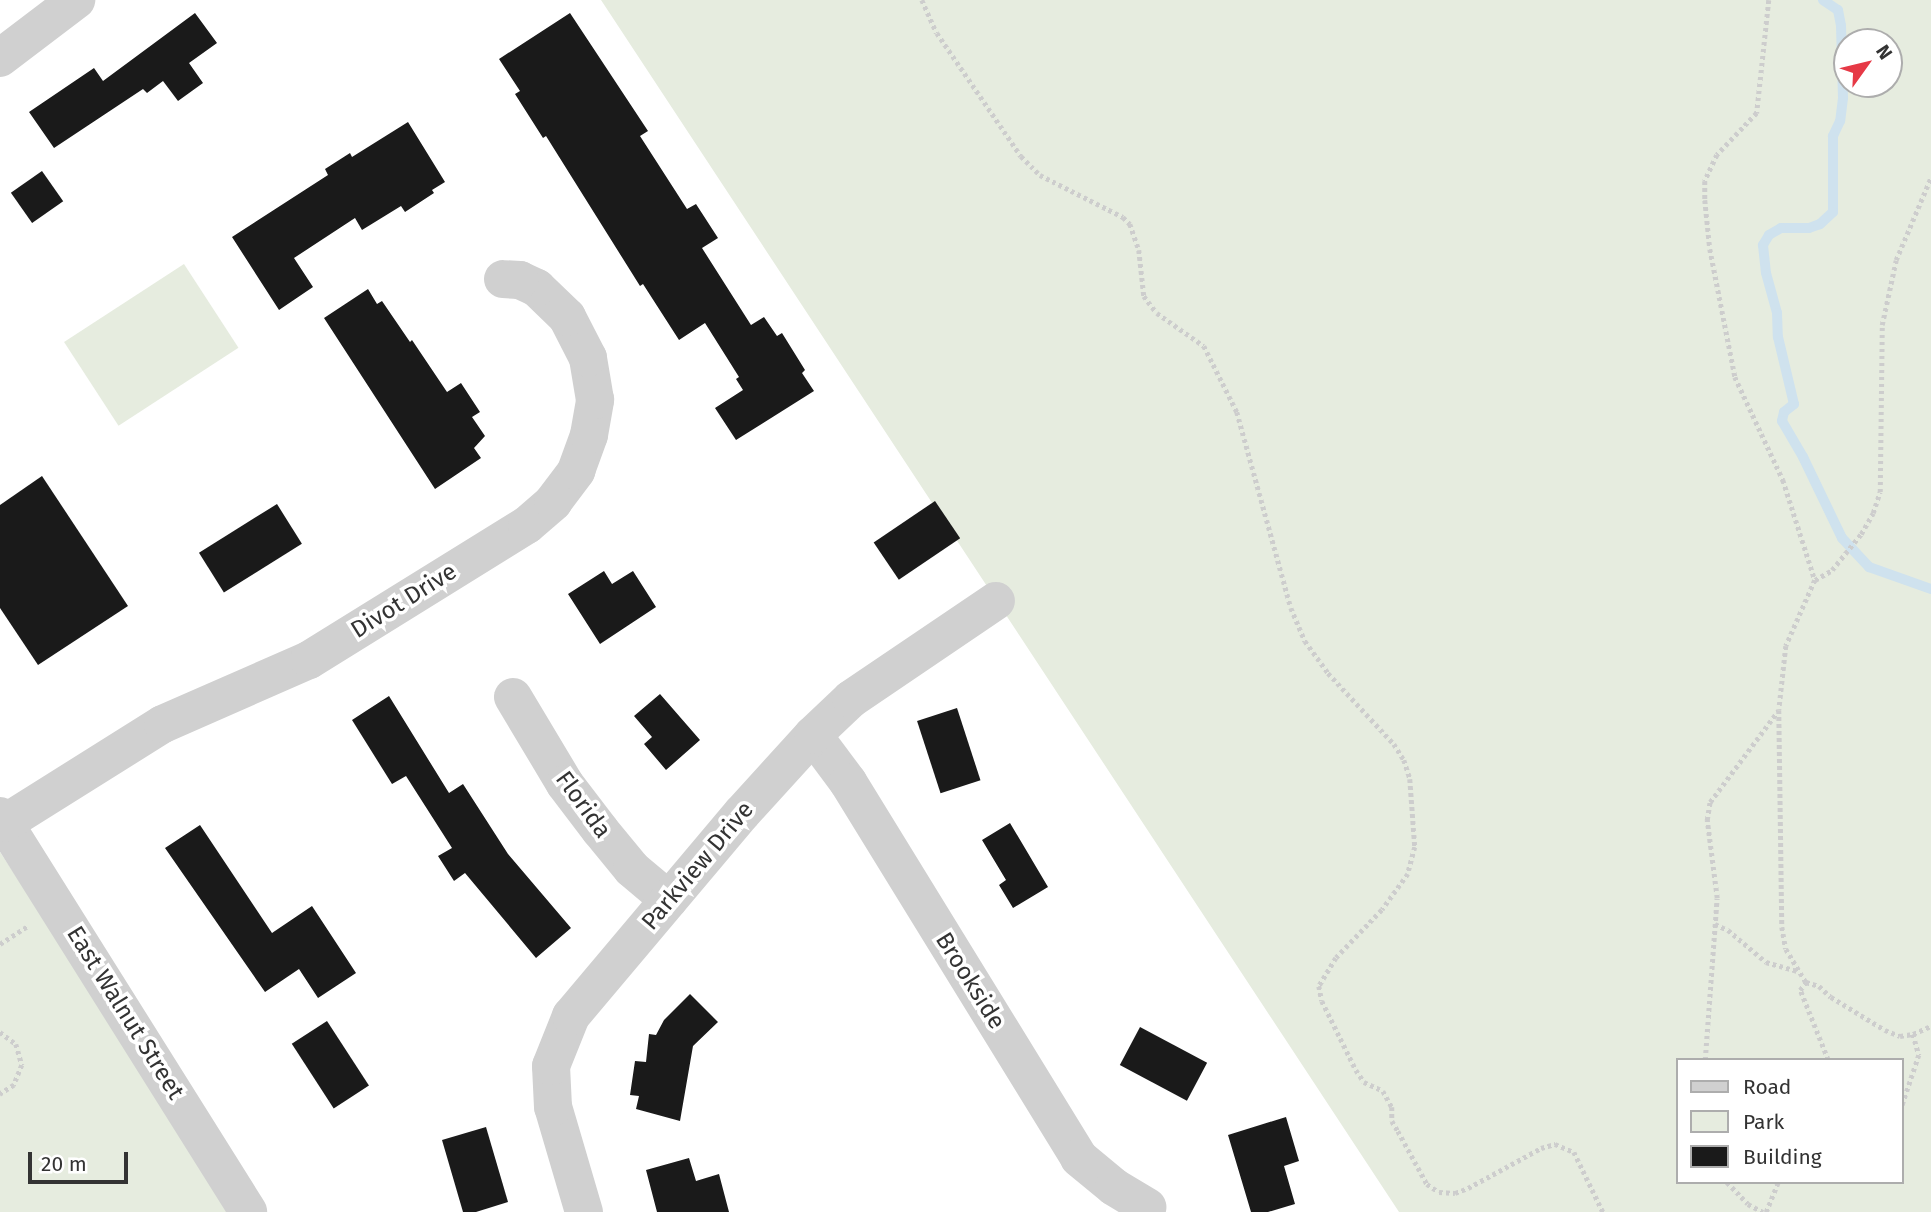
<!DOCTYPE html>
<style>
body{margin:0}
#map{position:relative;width:1931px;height:1212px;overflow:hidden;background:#fff;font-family:"Fira Sans",sans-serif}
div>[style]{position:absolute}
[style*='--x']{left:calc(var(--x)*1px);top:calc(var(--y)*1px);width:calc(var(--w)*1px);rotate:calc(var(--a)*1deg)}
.green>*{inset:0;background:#e6ecdf;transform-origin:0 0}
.stream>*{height:10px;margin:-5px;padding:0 5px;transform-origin:5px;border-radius:5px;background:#cfe2ee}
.building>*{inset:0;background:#1a1a1a;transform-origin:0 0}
.path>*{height:4.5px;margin-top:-2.25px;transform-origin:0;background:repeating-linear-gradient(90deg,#cdcdcd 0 3.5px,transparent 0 7px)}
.minor>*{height:38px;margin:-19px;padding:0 19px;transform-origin:19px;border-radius:19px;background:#d0d0d0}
span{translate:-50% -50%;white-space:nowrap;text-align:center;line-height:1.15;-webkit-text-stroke:7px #fff;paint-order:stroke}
.street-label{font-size:24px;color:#333}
.legend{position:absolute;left:1676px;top:1058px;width:228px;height:126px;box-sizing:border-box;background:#fff;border:2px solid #adadad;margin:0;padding:9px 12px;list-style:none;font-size:21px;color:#333}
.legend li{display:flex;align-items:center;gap:14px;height:35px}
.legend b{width:35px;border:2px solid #adadad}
.north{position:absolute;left:1833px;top:28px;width:70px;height:70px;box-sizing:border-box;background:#fff;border:2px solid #adadad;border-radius:50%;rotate:56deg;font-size:19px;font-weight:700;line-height:28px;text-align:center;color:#333}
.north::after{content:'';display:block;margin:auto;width:24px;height:32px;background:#e63946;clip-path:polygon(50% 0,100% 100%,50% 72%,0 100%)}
.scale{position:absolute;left:28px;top:1152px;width:100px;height:32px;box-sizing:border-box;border:4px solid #333;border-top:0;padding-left:9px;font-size:21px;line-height:24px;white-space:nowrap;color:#333;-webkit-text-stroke:5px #fff;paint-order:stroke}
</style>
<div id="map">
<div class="green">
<div style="clip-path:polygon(evenodd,601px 0,1931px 0,1931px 1212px,1399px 1212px,601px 0,1847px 42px,1889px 42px,1889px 84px,1847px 84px,1847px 42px,601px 0,1677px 1060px,1901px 1060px,1901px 1182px,1677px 1182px,1677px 1060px)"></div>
<div style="left:184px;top:264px;width:100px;height:143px;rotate:57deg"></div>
<div style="clip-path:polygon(0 852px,31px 899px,230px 1212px,0 1212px)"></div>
</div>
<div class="stream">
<div style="--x:1823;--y:0;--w:18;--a:34"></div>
<div style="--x:1838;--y:10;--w:16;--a:79"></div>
<div style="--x:1841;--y:26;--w:72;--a:88.4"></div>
<div style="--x:1843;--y:98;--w:23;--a:97"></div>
<div style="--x:1840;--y:121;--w:17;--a:115"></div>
<div style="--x:1833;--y:136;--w:76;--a:90"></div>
<div style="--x:1833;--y:212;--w:18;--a:137"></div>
<div style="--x:1820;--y:224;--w:12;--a:160"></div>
<div style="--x:1809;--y:228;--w:28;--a:180"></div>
<div style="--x:1781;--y:228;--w:14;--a:150"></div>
<div style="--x:1769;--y:235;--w:12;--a:121"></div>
<div style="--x:1763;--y:245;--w:28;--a:84"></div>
<div style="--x:1766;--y:273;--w:41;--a:74.6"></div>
<div style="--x:1777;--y:313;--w:24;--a:88"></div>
<div style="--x:1778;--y:337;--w:69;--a:76.6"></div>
<div style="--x:1794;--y:404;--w:13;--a:141"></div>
<div style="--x:1784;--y:412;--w:9;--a:103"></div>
<div style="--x:1782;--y:421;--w:42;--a:59.7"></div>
<div style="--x:1803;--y:457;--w:90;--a:64.3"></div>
<div style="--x:1842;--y:538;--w:40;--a:47"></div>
<div style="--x:1869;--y:567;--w:66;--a:19.5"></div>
</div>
<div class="building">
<div style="clip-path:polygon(195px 13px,217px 43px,189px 63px,203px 83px,178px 101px,163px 81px,147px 93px,143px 89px,54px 148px,29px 112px,94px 68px,103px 81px)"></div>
<div style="clip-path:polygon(570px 13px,648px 131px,640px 136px,687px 209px,696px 204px,718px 238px,702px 248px,751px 325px,764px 317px,777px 336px,782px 333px,805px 370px,802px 373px,814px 391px,736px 440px,715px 408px,743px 390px,736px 379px,739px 377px,705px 323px,679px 340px,643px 284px,640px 286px,546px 136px,543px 138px,515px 94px,520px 91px,499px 59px)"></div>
<div style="clip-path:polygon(408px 122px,445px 182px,432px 190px,434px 193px,405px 212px,401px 206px,362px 230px,355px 218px,294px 258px,313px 287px,279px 310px,232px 237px,328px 175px,325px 169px,350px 153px,352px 157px)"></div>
<div style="left:42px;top:171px;width:37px;height:38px;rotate:55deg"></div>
<div style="clip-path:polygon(368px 289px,377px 304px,382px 301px,410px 342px,412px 340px,447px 392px,461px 383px,480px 412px,472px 417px,485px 436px,474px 448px,481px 458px,435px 489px,324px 318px)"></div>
<div style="clip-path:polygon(42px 476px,128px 606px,38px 665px,0 608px,0 505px)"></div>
<div style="left:935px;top:501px;width:45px;height:74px;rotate:56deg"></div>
<div style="left:277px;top:504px;width:47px;height:92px;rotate:58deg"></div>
<div style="clip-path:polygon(604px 571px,612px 584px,633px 571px,656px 607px,600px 644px,568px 594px)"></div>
<div style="clip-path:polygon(660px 694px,700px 740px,666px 770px,644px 744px,652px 737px,634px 716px)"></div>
<div style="clip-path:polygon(389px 696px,449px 793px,463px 784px,508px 854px,571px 928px,536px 958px,465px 873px,454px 881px,438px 856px,452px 848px,406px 776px,392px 784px,352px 720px)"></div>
<div style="left:957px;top:708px;width:76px;height:42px;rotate:72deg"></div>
<div style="clip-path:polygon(1010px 823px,1048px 887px,1013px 908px,999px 885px,1006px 880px,982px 840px)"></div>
<div style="clip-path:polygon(200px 825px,272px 933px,312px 906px,356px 973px,318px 998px,299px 969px,265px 992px,165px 848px)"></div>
<div style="clip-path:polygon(690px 994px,718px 1022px,693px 1046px,680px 1121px,636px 1109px,639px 1096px,630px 1095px,635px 1061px,646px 1062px,649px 1034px,656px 1035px,664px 1020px)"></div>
<div style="left:327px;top:1021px;width:77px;height:42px;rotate:57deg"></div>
<div style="left:1140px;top:1027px;width:76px;height:43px;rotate:28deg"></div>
<div style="clip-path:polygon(1286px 1117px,1299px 1161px,1284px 1166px,1295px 1204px,1268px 1212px,1251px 1212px,1228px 1135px)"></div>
<div style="clip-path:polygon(486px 1127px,508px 1202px,476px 1212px,463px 1212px,442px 1140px)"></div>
<div style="clip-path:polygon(689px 1158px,696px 1181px,719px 1174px,729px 1212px,657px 1212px,646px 1170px)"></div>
</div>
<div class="path">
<div style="--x:922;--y:0;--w:36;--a:66"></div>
<div style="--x:937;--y:33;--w:149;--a:55.7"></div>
<div style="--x:1021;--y:156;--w:27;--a:45"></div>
<div style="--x:1040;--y:175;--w:93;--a:26.8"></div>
<div style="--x:1123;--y:217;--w:10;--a:45"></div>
<div style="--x:1130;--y:224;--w:28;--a:71"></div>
<div style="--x:1139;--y:250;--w:46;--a:83.8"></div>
<div style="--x:1144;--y:296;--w:21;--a:53"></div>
<div style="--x:1157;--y:313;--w:57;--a:35.1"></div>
<div style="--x:1204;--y:346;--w:74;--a:63.4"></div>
<div style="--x:1237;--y:412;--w:203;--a:74.6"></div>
<div style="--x:1291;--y:608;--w:36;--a:67"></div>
<div style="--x:1305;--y:641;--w:39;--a:54"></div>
<div style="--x:1328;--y:673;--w:97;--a:47.1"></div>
<div style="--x:1394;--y:744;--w:19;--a:58"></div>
<div style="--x:1404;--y:760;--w:20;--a:72"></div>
<div style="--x:1410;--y:779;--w:68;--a:85.8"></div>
<div style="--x:1415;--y:847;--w:28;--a:105"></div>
<div style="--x:1408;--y:874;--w:44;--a:125.8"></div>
<div style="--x:1382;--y:910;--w:66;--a:133.8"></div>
<div style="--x:1336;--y:958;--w:33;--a:121"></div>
<div style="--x:1319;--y:986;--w:15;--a:79"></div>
<div style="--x:1322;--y:1001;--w:77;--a:63.8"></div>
<div style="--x:1356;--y:1070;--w:14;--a:56"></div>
<div style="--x:1364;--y:1082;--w:21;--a:25"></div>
<div style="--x:1383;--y:1091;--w:18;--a:61"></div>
<div style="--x:1392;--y:1107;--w:14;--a:90"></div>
<div style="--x:1392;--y:1121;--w:12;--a:59"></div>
<div style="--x:1398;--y:1131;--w:60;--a:61.3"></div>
<div style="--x:1427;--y:1184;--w:14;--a:34"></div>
<div style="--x:1439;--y:1192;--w:16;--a:4"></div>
<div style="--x:1455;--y:1193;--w:14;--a:-21"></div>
<div style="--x:1468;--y:1188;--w:83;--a:-28.7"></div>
<div style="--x:1541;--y:1148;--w:15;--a:-16"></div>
<div style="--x:1555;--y:1144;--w:21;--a:23"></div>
<div style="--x:1574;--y:1152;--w:67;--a:64.2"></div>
<div style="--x:1769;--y:0;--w:114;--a:96.1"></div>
<div style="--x:1757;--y:113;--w:58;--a:133.6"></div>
<div style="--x:1717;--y:155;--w:29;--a:115"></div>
<div style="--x:1705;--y:181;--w:19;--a:90"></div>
<div style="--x:1705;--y:200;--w:49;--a:84.2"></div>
<div style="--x:1710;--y:249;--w:130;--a:78.9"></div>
<div style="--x:1735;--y:377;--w:114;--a:65"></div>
<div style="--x:1783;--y:480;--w:105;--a:72.3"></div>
<div style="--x:1815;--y:580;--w:72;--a:113.7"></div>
<div style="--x:1786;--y:646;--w:64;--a:96.2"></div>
<div style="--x:1779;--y:710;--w:217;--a:89.2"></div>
<div style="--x:1782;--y:927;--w:22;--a:80"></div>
<div style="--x:1786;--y:949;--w:39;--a:59"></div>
<div style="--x:1815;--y:580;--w:20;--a:-30"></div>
<div style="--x:1832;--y:570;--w:46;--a:-51.1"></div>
<div style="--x:1861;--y:534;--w:24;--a:-60"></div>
<div style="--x:1873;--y:513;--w:22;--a:-72"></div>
<div style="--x:1880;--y:492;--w:167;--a:-89.3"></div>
<div style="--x:1882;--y:325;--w:66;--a:-77.8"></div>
<div style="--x:1896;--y:260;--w:90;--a:-67.1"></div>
<div style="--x:1715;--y:924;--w:14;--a:25"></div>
<div style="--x:1728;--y:930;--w:50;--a:40.1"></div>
<div style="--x:1766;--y:962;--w:32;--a:16"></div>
<div style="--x:0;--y:944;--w:33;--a:-33"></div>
<div style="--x:0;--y:1032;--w:20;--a:37"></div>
<div style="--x:16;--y:1044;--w:22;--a:74"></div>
<div style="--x:22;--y:1065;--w:22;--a:112"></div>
<div style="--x:14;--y:1085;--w:17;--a:147"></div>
<div style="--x:1913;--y:1034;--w:20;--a:-24"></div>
<div style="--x:1705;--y:1060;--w:162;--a:-85.8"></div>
<div style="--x:1717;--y:898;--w:79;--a:-97.3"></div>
<div style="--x:1707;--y:820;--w:18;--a:-81"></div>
<div style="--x:1710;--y:802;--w:114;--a:-53.2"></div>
<div style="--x:1828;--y:1060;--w:75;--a:-111.8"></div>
<div style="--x:1800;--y:990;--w:10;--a:-53"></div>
<div style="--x:1806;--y:982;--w:14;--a:17"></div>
<div style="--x:1819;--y:986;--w:16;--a:43"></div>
<div style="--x:1831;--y:997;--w:63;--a:31.4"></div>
<div style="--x:1885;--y:1030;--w:16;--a:22"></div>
<div style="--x:1900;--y:1036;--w:13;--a:-9"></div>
<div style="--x:1913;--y:1034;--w:22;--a:74"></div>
<div style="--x:1919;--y:1055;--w:57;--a:108.4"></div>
<div style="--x:1727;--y:1182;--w:30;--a:46"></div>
<div style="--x:1748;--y:1204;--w:17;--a:28"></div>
<div style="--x:1766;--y:1212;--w:32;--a:-68"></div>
</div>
<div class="minor">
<div style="--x:0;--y:58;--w:96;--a:-37.3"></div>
<div style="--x:513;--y:697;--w:101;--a:59.1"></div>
<div style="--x:565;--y:784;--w:58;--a:52.7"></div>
<div style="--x:600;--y:830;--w:50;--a:50.6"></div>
<div style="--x:632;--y:869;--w:48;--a:40"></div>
<div style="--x:813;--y:735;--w:59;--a:53.3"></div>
<div style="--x:848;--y:782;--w:441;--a:58.4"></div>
<div style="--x:1079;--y:1158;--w:45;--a:39.6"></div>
<div style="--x:1114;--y:1187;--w:39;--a:31"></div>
<div style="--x:0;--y:816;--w:467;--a:57.9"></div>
<div style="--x:5;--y:823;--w:186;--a:-32.1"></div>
<div style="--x:163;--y:724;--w:159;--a:-23.7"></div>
<div style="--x:309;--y:660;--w:256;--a:-31.8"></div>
<div style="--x:527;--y:525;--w:35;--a:-41"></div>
<div style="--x:553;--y:502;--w:39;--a:-53"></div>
<div style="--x:576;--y:471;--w:38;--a:-70"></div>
<div style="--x:589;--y:435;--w:36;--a:-80"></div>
<div style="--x:595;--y:400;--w:43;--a:-99.5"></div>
<div style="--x:588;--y:358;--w:46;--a:-117.1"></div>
<div style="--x:567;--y:317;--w:42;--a:-136"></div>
<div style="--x:537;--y:288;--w:19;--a:-155"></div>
<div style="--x:520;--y:280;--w:17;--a:-177"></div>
<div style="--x:584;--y:1212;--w:109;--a:-106.4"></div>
<div style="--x:553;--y:1107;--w:41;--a:-92.8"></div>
<div style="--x:551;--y:1066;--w:54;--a:-68.2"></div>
<div style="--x:571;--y:1016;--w:265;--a:-49.9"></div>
<div style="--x:742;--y:813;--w:105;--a:-47.7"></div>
<div style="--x:813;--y:735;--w:52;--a:-43.5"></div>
<div style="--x:851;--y:699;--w:175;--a:-34.1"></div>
</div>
<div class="street-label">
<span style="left:404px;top:601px;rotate:-32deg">Divot Drive</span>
<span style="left:583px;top:805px;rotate:54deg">Florida</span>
<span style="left:698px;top:866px;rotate:-50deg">Parkview Drive</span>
<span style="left:970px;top:981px;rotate:58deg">Brookside</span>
<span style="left:125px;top:1013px;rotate:58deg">East Walnut Street</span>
</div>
<ul class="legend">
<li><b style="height:9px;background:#d0d0d0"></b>Road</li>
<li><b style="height:19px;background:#e6ecdf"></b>Park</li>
<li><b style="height:19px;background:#1a1a1a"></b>Building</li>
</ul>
<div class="north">N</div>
<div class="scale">20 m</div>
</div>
